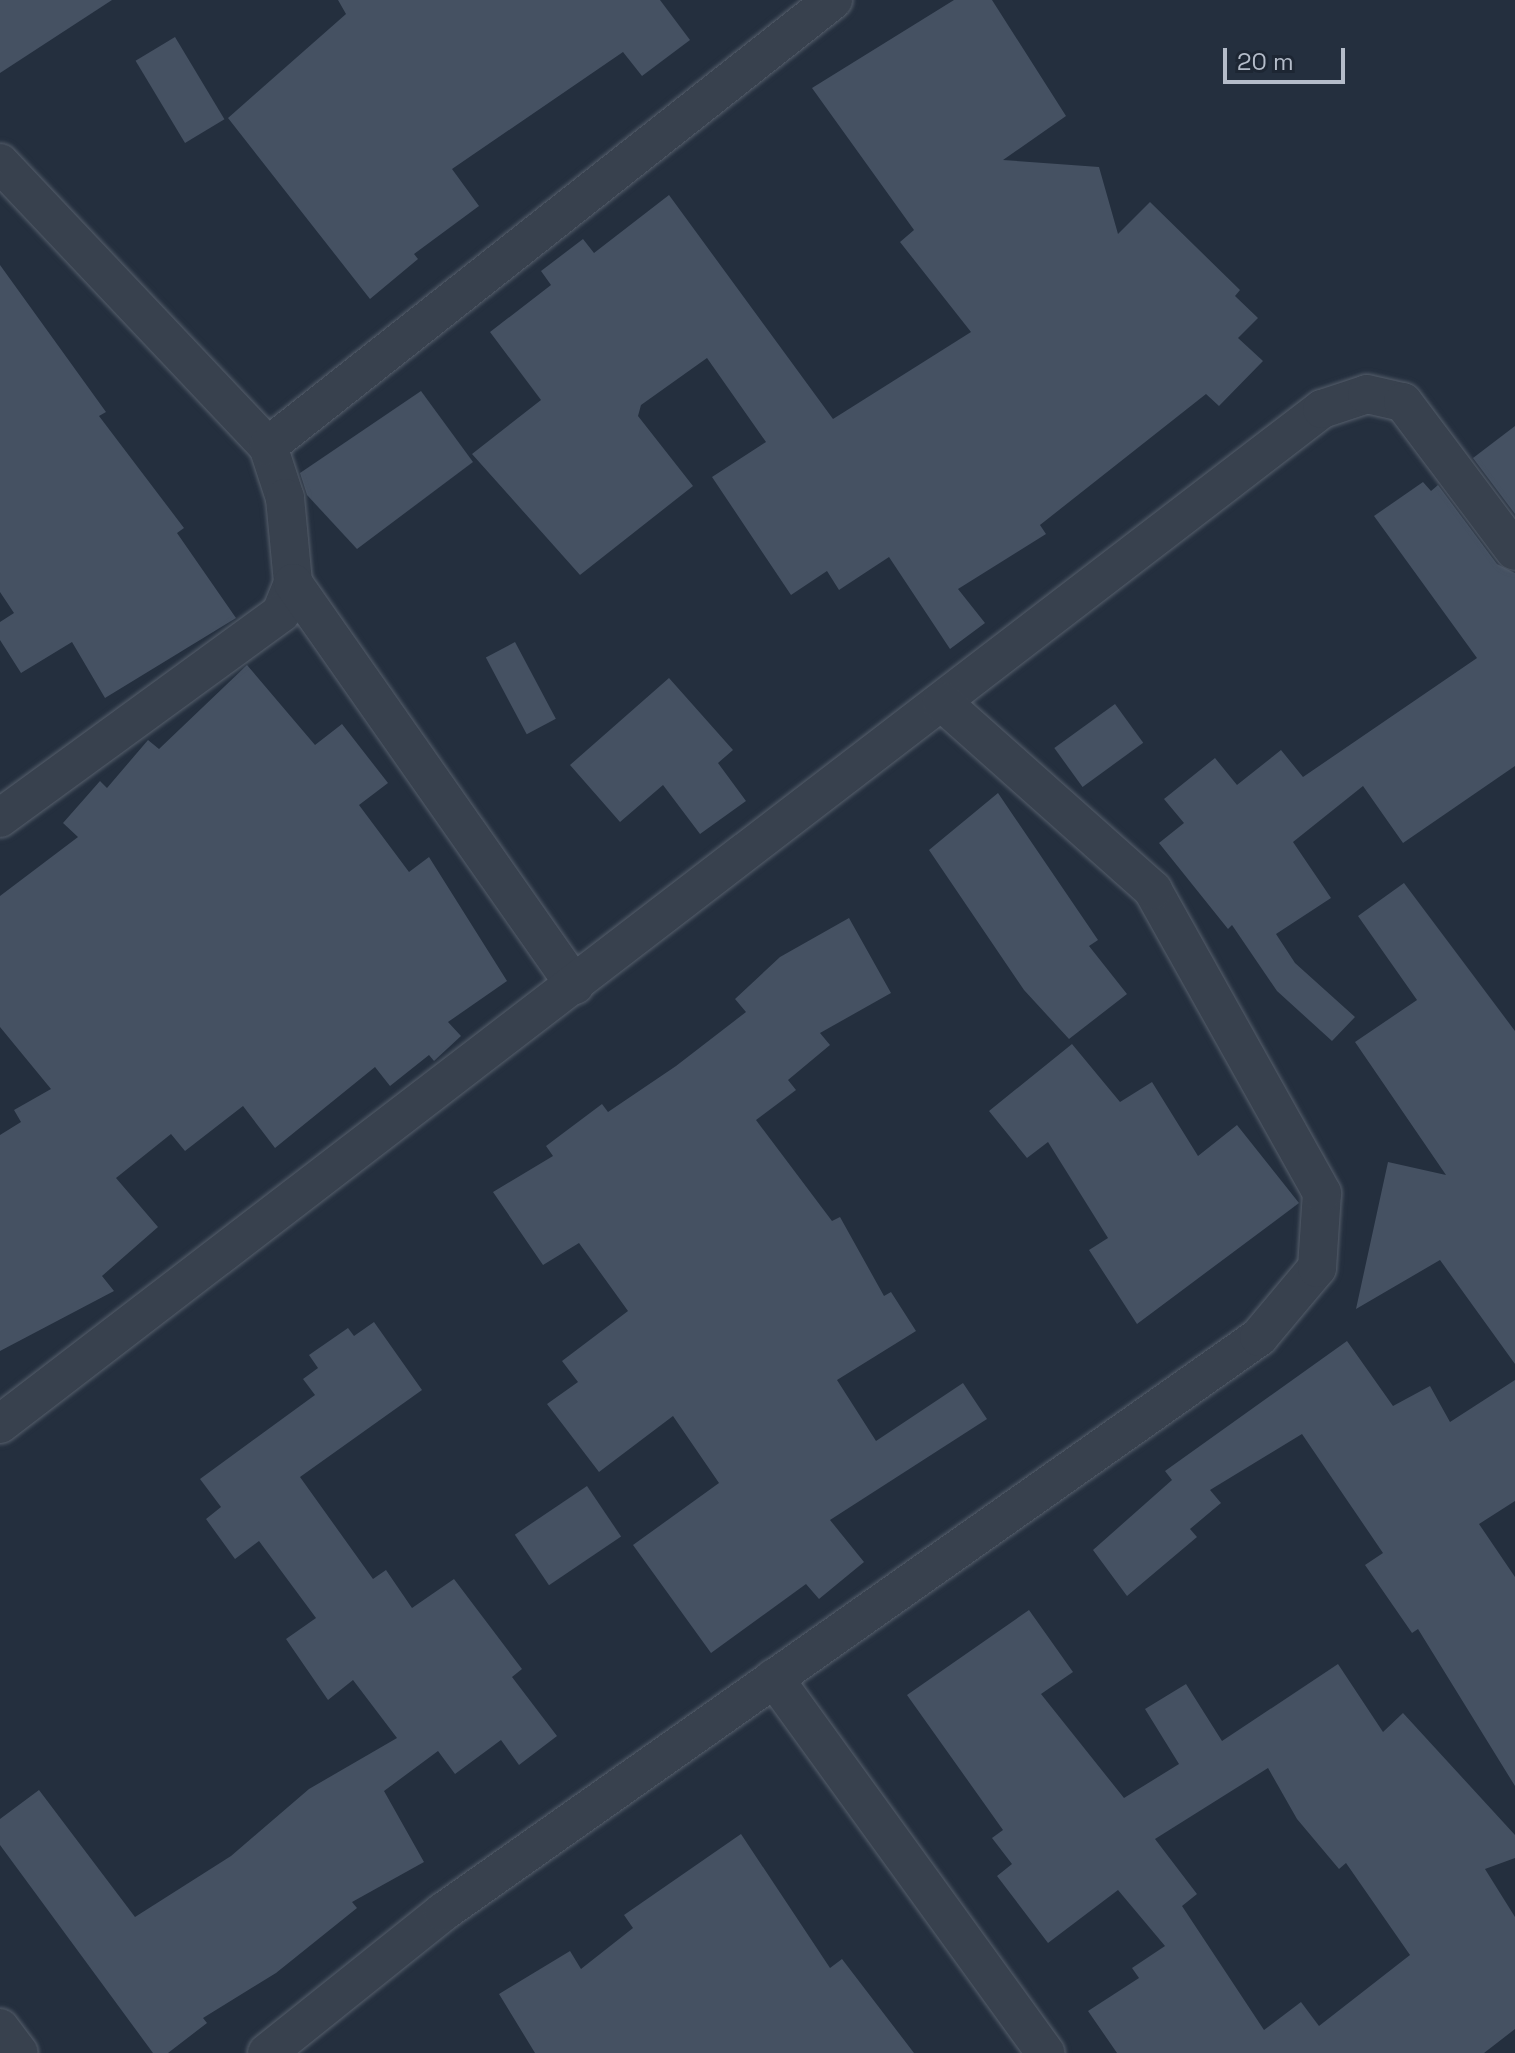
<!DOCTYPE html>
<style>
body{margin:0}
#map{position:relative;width:1515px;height:2053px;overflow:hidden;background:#242f3e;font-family:"Space Grotesk",sans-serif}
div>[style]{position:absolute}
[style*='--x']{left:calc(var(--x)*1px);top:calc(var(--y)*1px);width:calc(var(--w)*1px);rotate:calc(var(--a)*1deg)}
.building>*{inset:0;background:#455162;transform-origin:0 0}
.roads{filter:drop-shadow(0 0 2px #565f6c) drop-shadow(0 0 2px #565f6c)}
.minor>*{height:38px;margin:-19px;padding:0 19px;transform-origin:19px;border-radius:19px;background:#38414e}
span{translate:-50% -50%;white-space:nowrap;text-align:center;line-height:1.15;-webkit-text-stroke:6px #1d2633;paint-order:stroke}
.scale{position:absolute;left:1223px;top:48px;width:122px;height:36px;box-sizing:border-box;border:4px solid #b4bcc9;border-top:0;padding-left:10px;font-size:24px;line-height:28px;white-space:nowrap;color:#b4bcc9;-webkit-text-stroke:6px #1d2633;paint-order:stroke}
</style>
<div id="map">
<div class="building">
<div style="clip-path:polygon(0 0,112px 0,0 73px)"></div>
<div style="clip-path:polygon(338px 0,660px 0,690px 40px,642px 76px,623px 52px,452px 169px,479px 206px,414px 254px,418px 259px,370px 299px,228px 118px,346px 14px)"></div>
<div style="clip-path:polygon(954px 0,992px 0,1066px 116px,1003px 160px,1099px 167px,1118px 234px,1150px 202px,1240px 290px,1235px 296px,1258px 318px,1238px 338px,1263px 361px,1219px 406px,1206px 394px,1040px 525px,1046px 534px,958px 589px,985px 623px,950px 649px,889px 557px,839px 590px,827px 571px,791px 595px,712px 477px,766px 442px,707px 358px,641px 405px,638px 416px,693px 486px,580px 575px,472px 454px,541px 400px,490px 332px,551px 285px,541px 271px,583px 239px,594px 253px,669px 195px,833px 419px,971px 332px,900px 242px,914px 230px,812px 88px)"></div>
<div style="left:175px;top:37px;width:96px;height:46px;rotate:59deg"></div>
<div style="clip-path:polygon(0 265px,106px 412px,99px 416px,184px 528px,177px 533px,236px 618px,105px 698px,72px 642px,21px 673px,0 640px,0 622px,14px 613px,0 592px)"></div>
<div style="clip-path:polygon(421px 391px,473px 462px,357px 549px,307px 495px,300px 473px)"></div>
<div style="clip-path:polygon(1515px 426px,1515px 514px,1473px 458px)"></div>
<div style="clip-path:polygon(1423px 482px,1431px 491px,1438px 485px,1497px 564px,1515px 573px,1515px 766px,1403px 843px,1363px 786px,1293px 842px,1331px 898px,1276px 934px,1295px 963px,1355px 1017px,1332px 1041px,1277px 991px,1232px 925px,1228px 929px,1159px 843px,1184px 823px,1164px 799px,1215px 758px,1237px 785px,1281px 750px,1303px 777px,1477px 658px,1374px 516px)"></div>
<div style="left:515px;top:642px;width:87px;height:33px;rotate:62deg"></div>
<div style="clip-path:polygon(247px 665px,315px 745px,342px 724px,388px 783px,359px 805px,409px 872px,429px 857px,507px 981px,448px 1022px,461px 1036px,434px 1061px,429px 1055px,390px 1086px,375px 1067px,275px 1148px,243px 1106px,185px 1151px,171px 1134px,116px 1178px,158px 1227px,102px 1276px,114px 1291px,0 1351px,0 1135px,21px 1122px,14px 1110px,51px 1089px,0 1027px,0 896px,78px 837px,63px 823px,100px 781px,107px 788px,148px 740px,159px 749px)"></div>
<div style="clip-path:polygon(669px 678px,733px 750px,718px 763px,746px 801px,700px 834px,663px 785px,620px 822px,570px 765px)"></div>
<div style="left:1115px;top:704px;width:48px;height:75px;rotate:54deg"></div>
<div style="clip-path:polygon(998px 793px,1098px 940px,1089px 946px,1127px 994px,1069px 1039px,1024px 990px,929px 850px)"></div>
<div style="clip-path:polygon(1404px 883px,1515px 1031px,1515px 1364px,1440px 1260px,1356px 1309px,1388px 1162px,1446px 1175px,1355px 1042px,1417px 1000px,1358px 916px)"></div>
<div style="clip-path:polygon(849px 918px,891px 993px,820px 1033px,830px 1045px,788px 1080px,796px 1090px,756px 1120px,832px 1221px,840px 1217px,884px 1296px,891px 1292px,916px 1331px,837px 1380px,876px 1441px,963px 1383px,987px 1419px,830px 1520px,864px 1562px,819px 1599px,806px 1584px,711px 1653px,633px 1545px,719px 1483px,673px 1416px,599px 1472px,547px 1404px,578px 1382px,562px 1361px,628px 1311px,579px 1243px,543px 1265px,493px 1192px,553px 1156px,546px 1146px,602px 1104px,608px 1112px,676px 1066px,746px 1012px,735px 999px,780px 957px)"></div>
<div style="clip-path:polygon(1072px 1044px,1120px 1102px,1152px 1082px,1198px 1156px,1237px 1125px,1299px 1203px,1137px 1324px,1089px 1250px,1108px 1238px,1048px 1142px,1027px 1158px,989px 1111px)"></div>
<div style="clip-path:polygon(374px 1322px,422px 1390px,300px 1477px,373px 1579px,386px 1570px,412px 1608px,454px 1579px,522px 1669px,512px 1677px,557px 1736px,519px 1765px,501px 1740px,455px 1774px,438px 1751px,384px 1791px,424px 1862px,352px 1902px,357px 1908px,276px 1973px,203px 2018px,207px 2023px,168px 2053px,153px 2053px,0 1845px,0 1819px,39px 1790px,135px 1917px,231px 1856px,309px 1789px,397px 1738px,353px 1680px,328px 1700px,286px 1639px,316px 1618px,259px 1541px,235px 1559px,206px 1519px,221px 1507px,200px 1479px,315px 1395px,303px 1379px,318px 1368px,309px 1355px,348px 1328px,354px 1336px)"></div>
<div style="clip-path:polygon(1347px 1341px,1393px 1406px,1430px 1386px,1450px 1422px,1515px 1380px,1515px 1501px,1479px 1524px,1515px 1577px,1515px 1786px,1418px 1629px,1412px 1633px,1365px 1565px,1383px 1553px,1302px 1434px,1210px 1490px,1221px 1503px,1190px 1529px,1197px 1537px,1127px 1596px,1093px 1550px,1172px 1480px,1165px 1471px)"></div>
<div style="left:587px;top:1486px;width:61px;height:87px;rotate:56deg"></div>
<div style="clip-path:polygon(evenodd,1029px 1610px,1073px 1672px,1041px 1694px,1124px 1798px,1179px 1764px,1145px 1709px,1186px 1684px,1222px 1741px,1338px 1664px,1383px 1732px,1403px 1713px,1515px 1835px,1515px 1858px,1485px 1869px,1515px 1917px,1515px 2029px,1484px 2053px,1117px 2053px,1088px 2011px,1139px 1978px,1132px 1968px,1165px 1946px,1118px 1890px,1048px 1943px,997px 1876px,1012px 1864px,992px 1838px,1003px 1830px,907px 1695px,1029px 1610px,1268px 1768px,1297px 1819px,1339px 1869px,1346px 1863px,1410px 1955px,1319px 2026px,1301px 2002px,1264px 2030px,1182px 1906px,1197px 1894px,1155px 1839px,1268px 1768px)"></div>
<div style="clip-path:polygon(741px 1834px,830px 1968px,842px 1959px,914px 2053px,535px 2053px,499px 1994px,570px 1951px,581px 1969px,633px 1928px,624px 1915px)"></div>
</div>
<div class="roads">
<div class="minor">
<div style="--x:0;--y:163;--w:390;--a:46.6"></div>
<div style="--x:268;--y:446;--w:55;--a:71.9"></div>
<div style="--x:285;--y:498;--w:85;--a:84.6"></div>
<div style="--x:293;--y:583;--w:32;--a:112"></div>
<div style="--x:281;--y:613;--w:348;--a:143.9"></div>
<div style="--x:268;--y:446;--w:720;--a:-38.29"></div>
<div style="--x:293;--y:583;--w:491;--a:55"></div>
<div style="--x:0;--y:1424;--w:1667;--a:-37.52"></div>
<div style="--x:1322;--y:409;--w:47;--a:-18.4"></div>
<div style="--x:1367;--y:394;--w:37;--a:13"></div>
<div style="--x:1403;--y:402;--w:186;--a:53.1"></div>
<div style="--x:774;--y:1678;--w:463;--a:54.1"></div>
<div style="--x:0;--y:2028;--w:31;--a:53"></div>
<div style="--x:267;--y:2053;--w:226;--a:-38.7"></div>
<div style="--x:443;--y:1912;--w:998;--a:-35.17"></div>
<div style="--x:1259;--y:1337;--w:90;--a:-50"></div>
<div style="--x:1317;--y:1268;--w:75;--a:-86.2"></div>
<div style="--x:1322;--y:1193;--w:347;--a:-119.2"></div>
<div style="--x:1153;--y:890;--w:283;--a:-138.3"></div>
</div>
</div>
<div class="scale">20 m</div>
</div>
